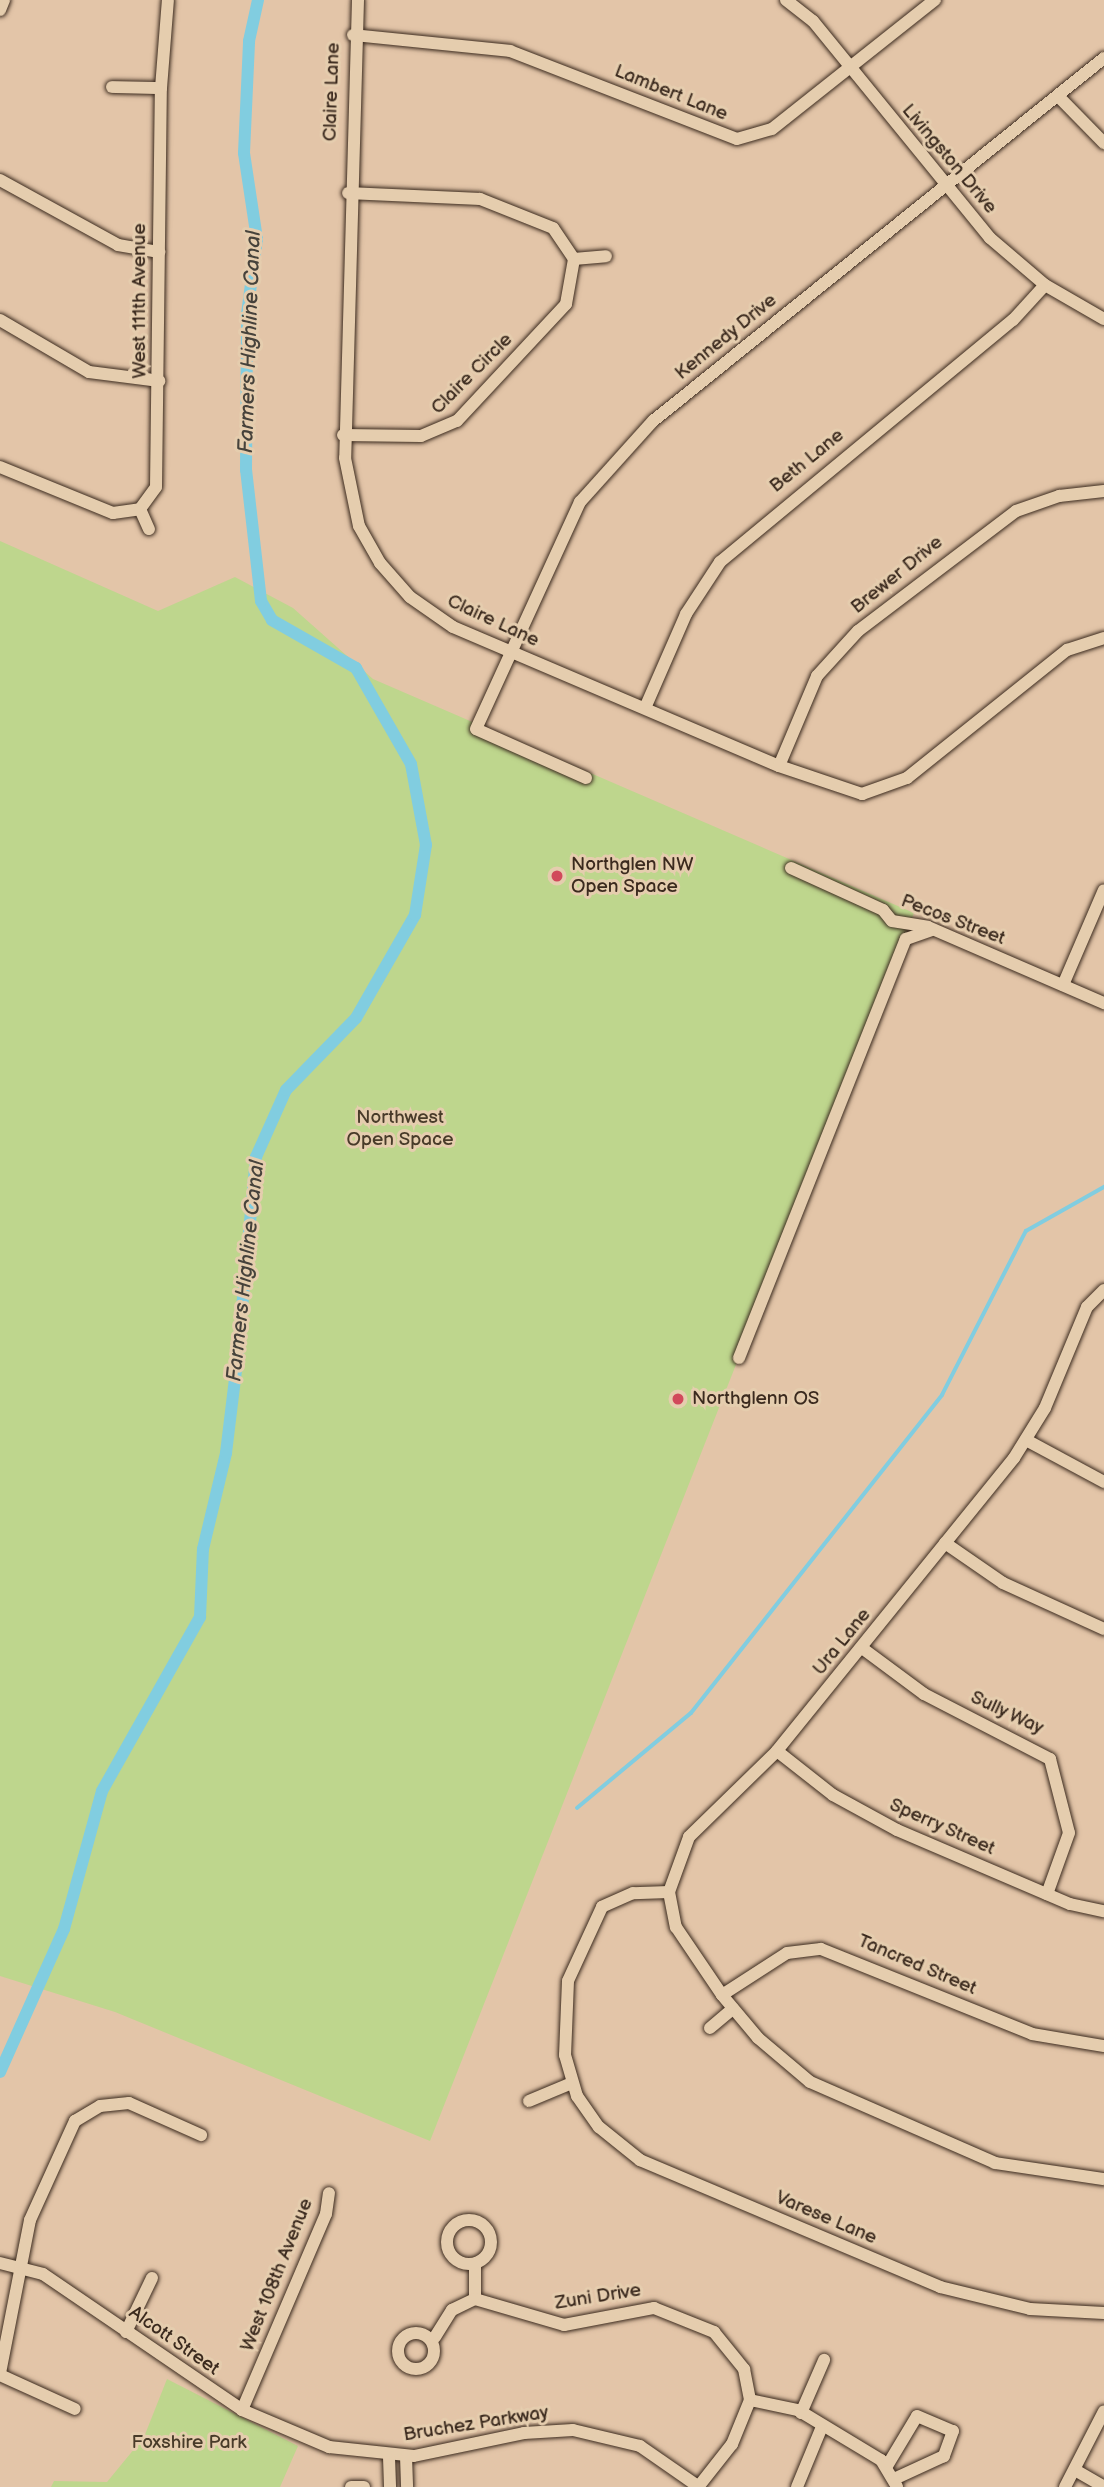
<!DOCTYPE html>
<style>
body{margin:0}
#map{position:relative;width:1104px;height:2487px;overflow:hidden;background:#e3c5a8;font-family:"Balsamiq Sans",sans-serif}
div>[style]{position:absolute}
[style*='--x']{left:calc(var(--x)*1px);top:calc(var(--y)*1px);width:calc(var(--w)*1px);rotate:calc(var(--a)*1deg)}
.green>*{inset:0;background:#bed68d}
.stream>*{height:3.5px;margin:-1.75px;padding:0 1.75px;transform-origin:1.75px;border-radius:1.75px;background:#81cde0}
.canal>*{height:12px;margin:-6px;padding:0 6px;transform-origin:6px;border-radius:6px;background:#81cde0}
.roads{filter:drop-shadow(0 0 2px #3b2a1e) drop-shadow(0 0 2px #3b2a1e)}
.minor>*{height:12px;margin:-6px;padding:0 6px;transform-origin:6px;border-radius:6px;background:#e5cdae}
.minor>.ring{margin:-6px;padding:0;box-sizing:content-box;background:none;border:12px solid #e5cdae;border-radius:50%}
.dots>*{width:19px;height:19px;translate:-50% -50%;box-sizing:border-box;border:4px solid #e5cdae;border-radius:50%}
span{translate:-50% -50%;white-space:nowrap;text-align:center;line-height:1.15;-webkit-text-stroke:6px #e5cdae;paint-order:stroke}
.street-label{font-size:19px;color:#3b2a1e}
.poi-label{font-size:19px;color:#3b2a1e}
.left{translate:0 -50%;text-align:left}
.park-label{font-size:19px;color:#483b29}
.water-label{font-size:21px;color:#46423b;font-style:italic}
</style>
<div id="map">
<div class="green">
<div style="clip-path:polygon(0 541px,158px 611px,235px 577px,293px 608px,373px 679px,914px 913px,430px 2141px,115px 2012px,0 1976px)"></div>
<div style="clip-path:polygon(167px 2379px,298px 2446px,280px 2487px,51px 2487px,54px 2481px,107px 2482px,144px 2437px)"></div>
</div>
<div class="stream">
<div style="--x:577;--y:1808;--w:148;--a:-39.8"></div>
<div style="--x:691;--y:1713;--w:405;--a:-51.7"></div>
<div style="--x:942;--y:1395;--w:184;--a:-62.9"></div>
<div style="--x:1026;--y:1231;--w:90;--a:-29.4"></div>
</div>
<div class="canal">
<div style="--x:0;--y:2072;--w:157;--a:-65.9"></div>
<div style="--x:64;--y:1929;--w:143;--a:-74.6"></div>
<div style="--x:102;--y:1791;--w:200;--a:-60.6"></div>
<div style="--x:200;--y:1617;--w:68;--a:-87.5"></div>
<div style="--x:203;--y:1549;--w:99;--a:-76.5"></div>
<div style="--x:226;--y:1453;--w:92;--a:-83.1"></div>
<div style="--x:237;--y:1362;--w:206;--a:-84.7"></div>
<div style="--x:256;--y:1157;--w:73;--a:-65.9"></div>
<div style="--x:286;--y:1090;--w:100;--a:-45.8"></div>
<div style="--x:356;--y:1018;--w:119;--a:-60.2"></div>
<div style="--x:415;--y:915;--w:71;--a:-81.1"></div>
<div style="--x:426;--y:845;--w:82;--a:-100.5"></div>
<div style="--x:411;--y:764;--w:111;--a:-119.8"></div>
<div style="--x:356;--y:668;--w:97;--a:-150.3"></div>
<div style="--x:272;--y:620;--w:22;--a:-120"></div>
<div style="--x:261;--y:601;--w:132;--a:-96.5"></div>
<div style="--x:246;--y:470;--w:156;--a:-89.6"></div>
<div style="--x:247;--y:314;--w:76;--a:-82.4"></div>
<div style="--x:257;--y:239;--w:87;--a:-98.6"></div>
<div style="--x:244;--y:153;--w:112;--a:-87.4"></div>
<div style="--x:249;--y:41;--w:42;--a:-77.6"></div>
</div>
<div class="roads">
<div class="minor">
<div style="--x:358;--y:0;--w:458;--a:91.6"></div>
<div style="--x:345;--y:458;--w:69;--a:78.4"></div>
<div style="--x:359;--y:526;--w:43;--a:60.4"></div>
<div style="--x:380;--y:563;--w:45;--a:48.6"></div>
<div style="--x:410;--y:597;--w:52;--a:34.9"></div>
<div style="--x:453;--y:627;--w:354;--a:23.1"></div>
<div style="--x:779;--y:766;--w:88;--a:18.6"></div>
<div style="--x:862;--y:794;--w:48;--a:-19.6"></div>
<div style="--x:907;--y:778;--w:205;--a:-38.7"></div>
<div style="--x:1067;--y:650;--w:39;--a:-18"></div>
<div style="--x:786;--y:0;--w:34;--a:38"></div>
<div style="--x:813;--y:21;--w:280;--a:50.8"></div>
<div style="--x:990;--y:238;--w:72;--a:40.5"></div>
<div style="--x:1045;--y:285;--w:68;--a:30"></div>
<div style="--x:0;--y:10;--w:11;--a:-68"></div>
<div style="--x:353;--y:35;--w:158;--a:5.8"></div>
<div style="--x:510;--y:51;--w:243;--a:21.2"></div>
<div style="--x:737;--y:139;--w:36;--a:-16"></div>
<div style="--x:772;--y:129;--w:208;--a:-38.4"></div>
<div style="--x:112;--y:87;--w:49;--a:1.2"></div>
<div style="--x:1058;--y:96;--w:66;--a:45.6"></div>
<div style="--x:0;--y:180;--w:135;--a:28.8"></div>
<div style="--x:118;--y:245;--w:42;--a:9.7"></div>
<div style="--x:574;--y:259;--w:32;--a:-5"></div>
<div style="--x:0;--y:320;--w:103;--a:30.3"></div>
<div style="--x:89;--y:372;--w:71;--a:7.3"></div>
<div style="--x:343;--y:435;--w:78;--a:0.7"></div>
<div style="--x:421;--y:436;--w:39;--a:-23"></div>
<div style="--x:457;--y:421;--w:160;--a:-47"></div>
<div style="--x:566;--y:304;--w:46;--a:-79.9"></div>
<div style="--x:574;--y:259;--w:37;--a:-124"></div>
<div style="--x:553;--y:228;--w:79;--a:-158.3"></div>
<div style="--x:480;--y:199;--w:132;--a:-177.4"></div>
<div style="--x:0;--y:467;--w:122;--a:22.2"></div>
<div style="--x:113;--y:513;--w:27;--a:-8"></div>
<div style="--x:140;--y:509;--w:27;--a:-54"></div>
<div style="--x:156;--y:487;--w:399;--a:-89.3"></div>
<div style="--x:161;--y:88;--w:88;--a:-85.5"></div>
<div style="--x:140;--y:509;--w:22;--a:66"></div>
<div style="--x:645;--y:708;--w:103;--a:-66.4"></div>
<div style="--x:686;--y:614;--w:62;--a:-56.8"></div>
<div style="--x:720;--y:562;--w:380;--a:-39.6"></div>
<div style="--x:1013;--y:320;--w:47;--a:-47.6"></div>
<div style="--x:779;--y:766;--w:98;--a:-67.1"></div>
<div style="--x:817;--y:676;--w:61;--a:-47.7"></div>
<div style="--x:858;--y:631;--w:198;--a:-37.2"></div>
<div style="--x:1016;--y:511;--w:46;--a:-19.2"></div>
<div style="--x:1059;--y:496;--w:45;--a:-6.3"></div>
<div style="--x:586;--y:778;--w:120;--a:-156"></div>
<div style="--x:476;--y:729;--w:250;--a:-65.4"></div>
<div style="--x:580;--y:502;--w:109;--a:-48"></div>
<div style="--x:653;--y:421;--w:579;--a:-38.83"></div>
<div style="--x:791;--y:868;--w:101;--a:24.5"></div>
<div style="--x:883;--y:910;--w:14;--a:51"></div>
<div style="--x:892;--y:921;--w:36;--a:9"></div>
<div style="--x:928;--y:927;--w:192;--a:23.4"></div>
<div style="--x:1063;--y:985;--w:103;--a:-66.7"></div>
<div style="--x:1104;--y:1290;--w:24;--a:135"></div>
<div style="--x:1087;--y:1307;--w:109;--a:112.6"></div>
<div style="--x:1045;--y:1408;--w:59;--a:121.8"></div>
<div style="--x:1014;--y:1458;--w:377;--a:129"></div>
<div style="--x:777;--y:1751;--w:123;--a:135.7"></div>
<div style="--x:689;--y:1837;--w:59;--a:110"></div>
<div style="--x:669;--y:1892;--w:36;--a:79"></div>
<div style="--x:676;--y:1927;--w:82;--a:55.9"></div>
<div style="--x:722;--y:1995;--w:56;--a:50.1"></div>
<div style="--x:758;--y:2038;--w:68;--a:40.2"></div>
<div style="--x:810;--y:2082;--w:202;--a:23.6"></div>
<div style="--x:995;--y:2163;--w:110;--a:8.4"></div>
<div style="--x:739;--y:1358;--w:451;--a:-68.3"></div>
<div style="--x:906;--y:939;--w:28;--a:-19"></div>
<div style="--x:1026;--y:1440;--w:89;--a:28.3"></div>
<div style="--x:945;--y:1543;--w:70;--a:34.6"></div>
<div style="--x:1003;--y:1583;--w:111;--a:24.5"></div>
<div style="--x:862;--y:1648;--w:77;--a:36.6"></div>
<div style="--x:924;--y:1694;--w:142;--a:27.3"></div>
<div style="--x:1050;--y:1759;--w:76;--a:75.6"></div>
<div style="--x:1069;--y:1833;--w:65;--a:109.8"></div>
<div style="--x:777;--y:1751;--w:71;--a:38.2"></div>
<div style="--x:833;--y:1795;--w:73;--a:28.7"></div>
<div style="--x:897;--y:1830;--w:188;--a:23.2"></div>
<div style="--x:1070;--y:1904;--w:35;--a:12"></div>
<div style="--x:669;--y:1892;--w:36;--a:178"></div>
<div style="--x:633;--y:1893;--w:34;--a:156"></div>
<div style="--x:602;--y:1907;--w:81;--a:114.7"></div>
<div style="--x:568;--y:1981;--w:74;--a:92.3"></div>
<div style="--x:565;--y:2055;--w:43;--a:73.7"></div>
<div style="--x:577;--y:2096;--w:38;--a:55"></div>
<div style="--x:599;--y:2127;--w:53;--a:38.8"></div>
<div style="--x:640;--y:2160;--w:326;--a:22.9"></div>
<div style="--x:940;--y:2287;--w:93;--a:13.7"></div>
<div style="--x:1030;--y:2309;--w:74;--a:3.1"></div>
<div style="--x:722;--y:1995;--w:77;--a:-32.9"></div>
<div style="--x:787;--y:1953;--w:34;--a:-7"></div>
<div style="--x:821;--y:1949;--w:227;--a:21.9"></div>
<div style="--x:1032;--y:2034;--w:73;--a:9.5"></div>
<div style="--x:710;--y:2028;--w:30;--a:-40"></div>
<div style="--x:529;--y:2101;--w:47;--a:-22.7"></div>
<div class="ring" style="left:447px;top:2220px;width:32px;height:32px"></div>
<div style="--x:0;--y:2263;--w:44;--a:14.3"></div>
<div style="--x:43;--y:2274;--w:241;--a:34.3"></div>
<div style="--x:242;--y:2410;--w:95;--a:23"></div>
<div style="--x:329;--y:2447;--w:85;--a:6"></div>
<div style="--x:414;--y:2456;--w:112;--a:-11.8"></div>
<div style="--x:524;--y:2433;--w:49;--a:-3.5"></div>
<div style="--x:573;--y:2430;--w:69;--a:13.4"></div>
<div style="--x:640;--y:2446;--w:72;--a:34.8"></div>
<div style="--x:475;--y:2299;--w:34;--a:-90"></div>
<div style="--x:126;--y:2332;--w:60;--a:-64.3"></div>
<div class="ring" style="left:398px;top:2333px;width:24px;height:24px"></div>
<div style="--x:435;--y:2337;--w:32;--a:-58"></div>
<div style="--x:452;--y:2310;--w:25;--a:-26"></div>
<div style="--x:475;--y:2299;--w:93;--a:16.3"></div>
<div style="--x:564;--y:2325;--w:92;--a:-10.7"></div>
<div style="--x:654;--y:2308;--w:65;--a:21.8"></div>
<div style="--x:714;--y:2332;--w:48;--a:51"></div>
<div style="--x:744;--y:2369;--w:32;--a:79"></div>
<div style="--x:750;--y:2400;--w:48;--a:112.2"></div>
<div style="--x:732;--y:2444;--w:53;--a:128.2"></div>
<div style="--x:0;--y:2373;--w:156;--a:-78.9"></div>
<div style="--x:30;--y:2220;--w:109;--a:-65.6"></div>
<div style="--x:75;--y:2121;--w:29;--a:-31"></div>
<div style="--x:100;--y:2106;--w:29;--a:-6"></div>
<div style="--x:129;--y:2103;--w:79;--a:24"></div>
<div style="--x:0;--y:2375;--w:82;--a:24.4"></div>
<div style="--x:750;--y:2400;--w:49;--a:11.8"></div>
<div style="--x:798;--y:2410;--w:97;--a:31.1"></div>
<div style="--x:881;--y:2460;--w:31;--a:59"></div>
<div style="--x:242;--y:2410;--w:213;--a:-66.8"></div>
<div style="--x:326;--y:2214;--w:21;--a:-82"></div>
<div style="--x:801;--y:2413;--w:58;--a:-66.5"></div>
<div style="--x:406;--y:2456;--w:31;--a:88"></div>
<div style="--x:389;--y:2457;--w:30;--a:88"></div>
<div style="--x:887;--y:2466;--w:58;--a:-59"></div>
<div style="--x:917;--y:2416;--w:39;--a:23"></div>
<div style="--x:953;--y:2431;--w:27;--a:110"></div>
<div style="--x:944;--y:2456;--w:55;--a:155.3"></div>
<div style="--x:1075;--y:2470;--w:34;--a:30"></div>
<div style="--x:351;--y:2487;--w:13;--a:0"></div>
<div style="--x:797;--y:2487;--w:63;--a:-67.5"></div>
<div style="--x:1065;--y:2487;--w:85;--a:-62.8"></div>
</div>
</div>
<div class="dots">
<div style="left:557px;top:876px;background:#d1495b"></div>
<div style="left:678px;top:1399px;background:#d1495b"></div>
</div>
<div class="street-label">
<span style="left:332px;top:92px;rotate:-88deg">Claire Lane</span>
<span style="left:671px;top:93px;rotate:22deg">Lambert Lane</span>
<span style="left:949px;top:159px;rotate:50deg">Livingston Drive</span>
<span style="left:140px;top:301px;rotate:-90deg">West 111th Avenue</span>
<span style="left:726px;top:337px;rotate:-39deg">Kennedy Drive</span>
<span style="left:472px;top:374px;rotate:-45deg">Claire Circle</span>
<span style="left:807px;top:461px;rotate:-39deg">Beth Lane</span>
<span style="left:897px;top:575px;rotate:-39deg">Brewer Drive</span>
<span style="left:493px;top:621px;rotate:25deg">Claire Lane</span>
<span style="left:953px;top:920px;rotate:21deg">Pecos Street</span>
<span style="left:842px;top:1642px;rotate:-51deg">Ura Lane</span>
<span style="left:1007px;top:1713px;rotate:25deg">Sully Way</span>
<span style="left:942px;top:1827px;rotate:24deg">Sperry Street</span>
<span style="left:917px;top:1965px;rotate:23deg">Tancred Street</span>
<span style="left:826px;top:2218px;rotate:23deg">Varese Lane</span>
<span style="left:277px;top:2275px;rotate:-68deg">West 108th Avenue</span>
<span style="left:598px;top:2297px;rotate:-9deg">Zuni Drive</span>
<span style="left:174px;top:2341px;rotate:35deg">Alcott Street</span>
<span style="left:476px;top:2424px;rotate:-9deg">Bruchez Parkway</span>
</div>
<div class="poi-label">
<span class="left" style="left:571px;top:876px">Northglen NW<br>Open Space</span>
<span class="left" style="left:692px;top:1399px">Northglenn OS</span>
</div>
<div class="park-label">
<span style="left:400px;top:1129px">Northwest<br>Open Space</span>
<span style="left:189px;top:2443px">Foxshire Park</span>
</div>
<div class="water-label">
<span style="left:250px;top:342px;rotate:-88deg">Farmers Highline Canal</span>
<span style="left:246px;top:1271px;rotate:-84deg">Farmers Highline Canal</span>
</div>
</div>
